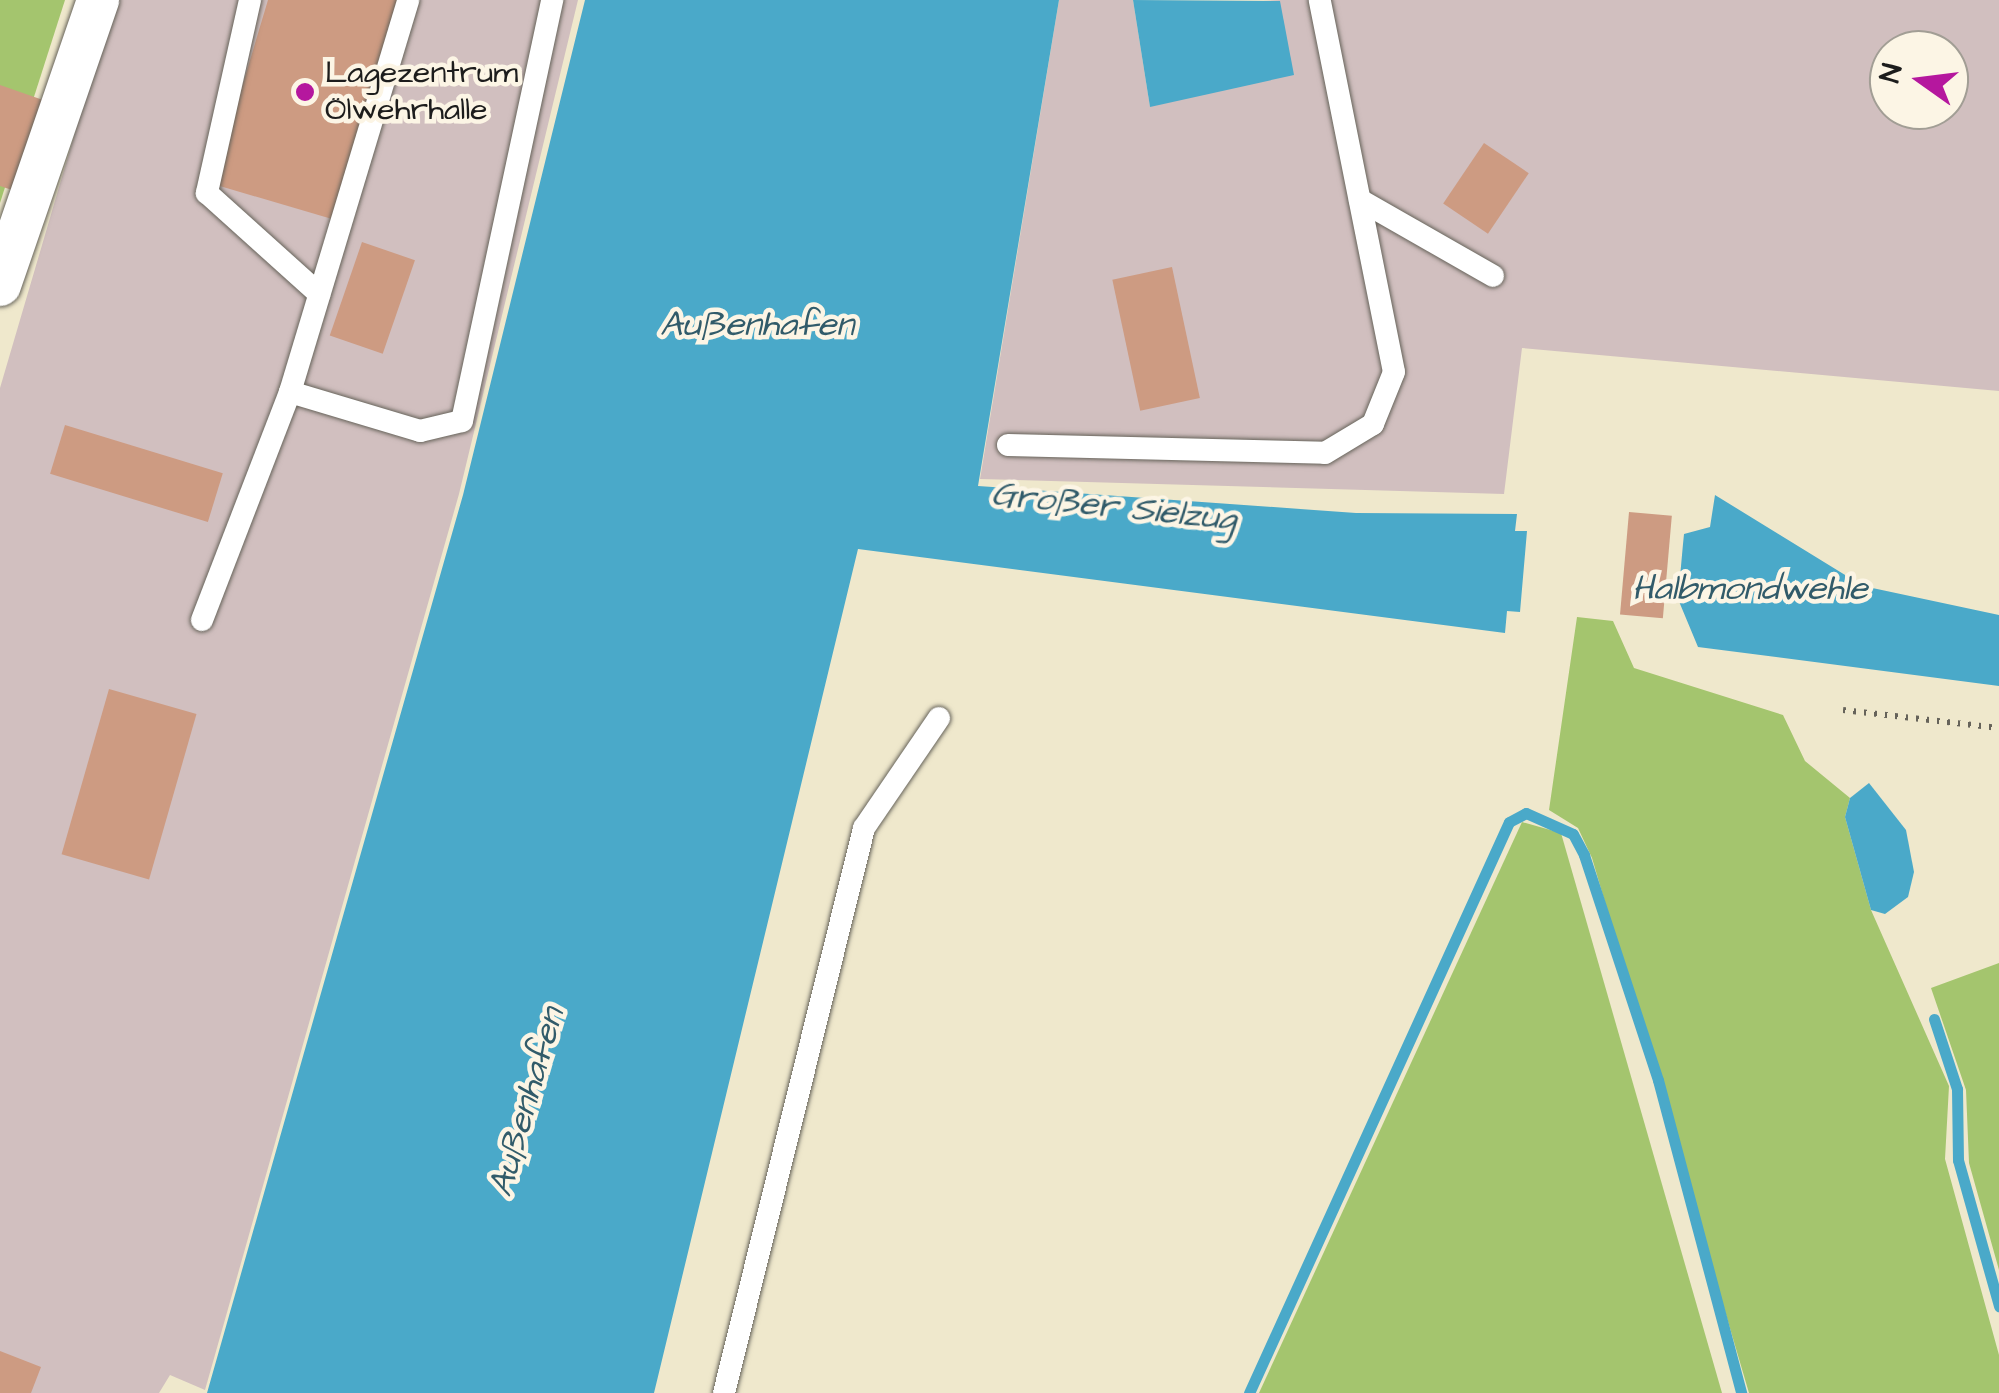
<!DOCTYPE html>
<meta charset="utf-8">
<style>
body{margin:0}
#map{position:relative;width:1999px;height:1393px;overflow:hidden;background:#efe8cc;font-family:"Architects Daughter",sans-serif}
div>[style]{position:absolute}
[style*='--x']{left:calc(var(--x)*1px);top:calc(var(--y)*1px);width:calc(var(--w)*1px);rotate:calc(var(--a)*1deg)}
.industrial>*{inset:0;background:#d1bfbf}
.green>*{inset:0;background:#a4c56e}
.water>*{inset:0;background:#4aa9c9}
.stream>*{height:11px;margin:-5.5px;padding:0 5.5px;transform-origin:5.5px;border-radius:5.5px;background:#4aa9c9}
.building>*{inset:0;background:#cd9b82;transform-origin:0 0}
.path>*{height:6px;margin-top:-3px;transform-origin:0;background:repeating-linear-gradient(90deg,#66635a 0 2.5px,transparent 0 10.5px)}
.roads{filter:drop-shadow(0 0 2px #66635a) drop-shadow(0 0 2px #66635a)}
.lane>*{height:22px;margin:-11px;padding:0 11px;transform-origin:11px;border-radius:11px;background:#fff}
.street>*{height:42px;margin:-21px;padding:0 21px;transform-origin:21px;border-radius:21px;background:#fff}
.dots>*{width:28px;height:28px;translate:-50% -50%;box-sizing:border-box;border:5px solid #fcf5e5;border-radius:50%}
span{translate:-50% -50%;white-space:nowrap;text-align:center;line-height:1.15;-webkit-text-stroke:9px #fcf5e5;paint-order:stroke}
.poi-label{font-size:32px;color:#1c1c1c}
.left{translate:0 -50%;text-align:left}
.water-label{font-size:35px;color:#315b6a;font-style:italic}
.north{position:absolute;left:1869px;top:30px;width:100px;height:100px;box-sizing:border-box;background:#fcf5e5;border:2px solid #a29e95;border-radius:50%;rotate:284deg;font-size:28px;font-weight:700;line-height:40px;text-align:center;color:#1c1c1c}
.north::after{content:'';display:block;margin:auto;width:35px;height:45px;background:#b5179e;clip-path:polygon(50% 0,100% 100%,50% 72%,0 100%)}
</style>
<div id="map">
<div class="industrial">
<div style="clip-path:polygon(114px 0,578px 0,459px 494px,205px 1390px,170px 1375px,159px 1393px,0 1393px,0 388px)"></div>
<div style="clip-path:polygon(evenodd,1059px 0,1133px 0,1150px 107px,1279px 1px,1263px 0,1999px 0,1999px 391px,1522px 348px,1504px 494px,980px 479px,1059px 0,1889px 50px,1949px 50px,1949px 110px,1889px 110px,1889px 50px)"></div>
</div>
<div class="green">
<div style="clip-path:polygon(0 0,65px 0,0 203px)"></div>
<div style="clip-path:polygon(1577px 617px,1613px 621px,1634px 668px,1783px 715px,1805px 761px,1850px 798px,1845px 817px,1871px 910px,1949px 1086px,1945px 1159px,1999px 1355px,1999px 1393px,1749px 1393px,1592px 858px,1578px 828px,1549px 810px)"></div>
<div style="clip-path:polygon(1522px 822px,1561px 833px,1722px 1393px,1259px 1393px)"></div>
<div style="clip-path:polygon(1999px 963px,1999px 1270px,1969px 1163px,1966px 1090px,1931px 988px)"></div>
</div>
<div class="water">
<div style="clip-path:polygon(585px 0,1059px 0,978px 486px,1356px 513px,1517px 514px,1515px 531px,1527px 531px,1520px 612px,1507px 611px,1505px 633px,858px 549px,654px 1393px,207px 1393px,463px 495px)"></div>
<div style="clip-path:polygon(1133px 0,1280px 1px,1294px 75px,1150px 107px)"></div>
<div style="clip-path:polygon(1715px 495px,1863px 586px,1999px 615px,1999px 686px,1698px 647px,1678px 599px,1683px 544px,1684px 534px,1710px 527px)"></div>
<div style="clip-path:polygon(1869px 783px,1906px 830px,1914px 872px,1908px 897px,1885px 914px,1871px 910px,1845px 817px,1850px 798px)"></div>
</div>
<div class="stream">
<div style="--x:1934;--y:1019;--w:74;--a:71.8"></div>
<div style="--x:1957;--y:1089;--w:71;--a:89.2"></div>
<div style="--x:1958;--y:1160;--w:152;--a:74.3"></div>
<div style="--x:1249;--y:1393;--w:627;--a:-65.52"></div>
<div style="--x:1509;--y:822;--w:19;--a:-28"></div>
<div style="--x:1526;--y:813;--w:51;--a:24.1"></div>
<div style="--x:1573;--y:834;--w:24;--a:62"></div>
<div style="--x:1584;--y:855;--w:237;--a:71.8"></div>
<div style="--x:1658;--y:1080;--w:324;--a:75.1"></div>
</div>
<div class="building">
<div style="clip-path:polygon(268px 0,397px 0,332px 219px,213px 184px)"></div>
<div style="clip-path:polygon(0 85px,43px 100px,12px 190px,0 186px)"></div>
<div style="left:1484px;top:143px;width:54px;height:73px;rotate:34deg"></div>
<div style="left:362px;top:242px;width:56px;height:99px;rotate:19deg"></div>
<div style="left:1172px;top:267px;width:134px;height:61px;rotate:78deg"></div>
<div style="left:65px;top:425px;width:165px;height:51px;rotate:17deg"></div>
<div style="left:1629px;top:512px;width:43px;height:103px;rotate:5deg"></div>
<div style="left:109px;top:689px;width:91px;height:172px;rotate:16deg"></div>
<div style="clip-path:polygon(0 1351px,41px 1367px,31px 1393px,0 1393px)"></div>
</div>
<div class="path">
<div style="--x:1843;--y:710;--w:157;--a:6.6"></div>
</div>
<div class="roads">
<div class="lane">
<div style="--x:250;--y:0;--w:198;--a:102.6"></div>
<div style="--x:207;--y:193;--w:151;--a:42"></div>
<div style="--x:1360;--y:200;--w:153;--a:29.7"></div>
<div style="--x:290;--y:392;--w:136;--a:16.7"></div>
<div style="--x:420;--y:431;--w:43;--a:-13.4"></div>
<div style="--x:462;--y:421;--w:431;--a:-77.9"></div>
<div style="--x:1008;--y:445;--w:317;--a:1.4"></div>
<div style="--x:1325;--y:453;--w:56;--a:-31.1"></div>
<div style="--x:1373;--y:424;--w:56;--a:-68"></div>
<div style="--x:1394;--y:372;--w:379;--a:-101.3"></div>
<div style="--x:202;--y:620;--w:244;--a:-68.9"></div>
<div style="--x:290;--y:392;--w:409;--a:-73.2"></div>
<div style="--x:724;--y:1393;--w:582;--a:-76.08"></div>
<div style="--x:864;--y:828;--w:133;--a:-55.7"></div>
</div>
<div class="street">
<div style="--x:0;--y:285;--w:301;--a:-71"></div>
</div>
</div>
<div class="dots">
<div style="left:305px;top:92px;background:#b5179e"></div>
</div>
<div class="poi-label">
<span class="left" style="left:325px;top:92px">Lagezentrum<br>Ölwehrhalle</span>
</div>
<div class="water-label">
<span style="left:757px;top:325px">Außenhafen</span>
<span style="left:1114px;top:507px;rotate:6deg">Großer Sielzug</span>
<span style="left:1750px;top:589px">Halbmondwehle</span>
<span style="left:527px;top:1102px;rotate:-74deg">Außenhafen</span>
</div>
<div class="north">N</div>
</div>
